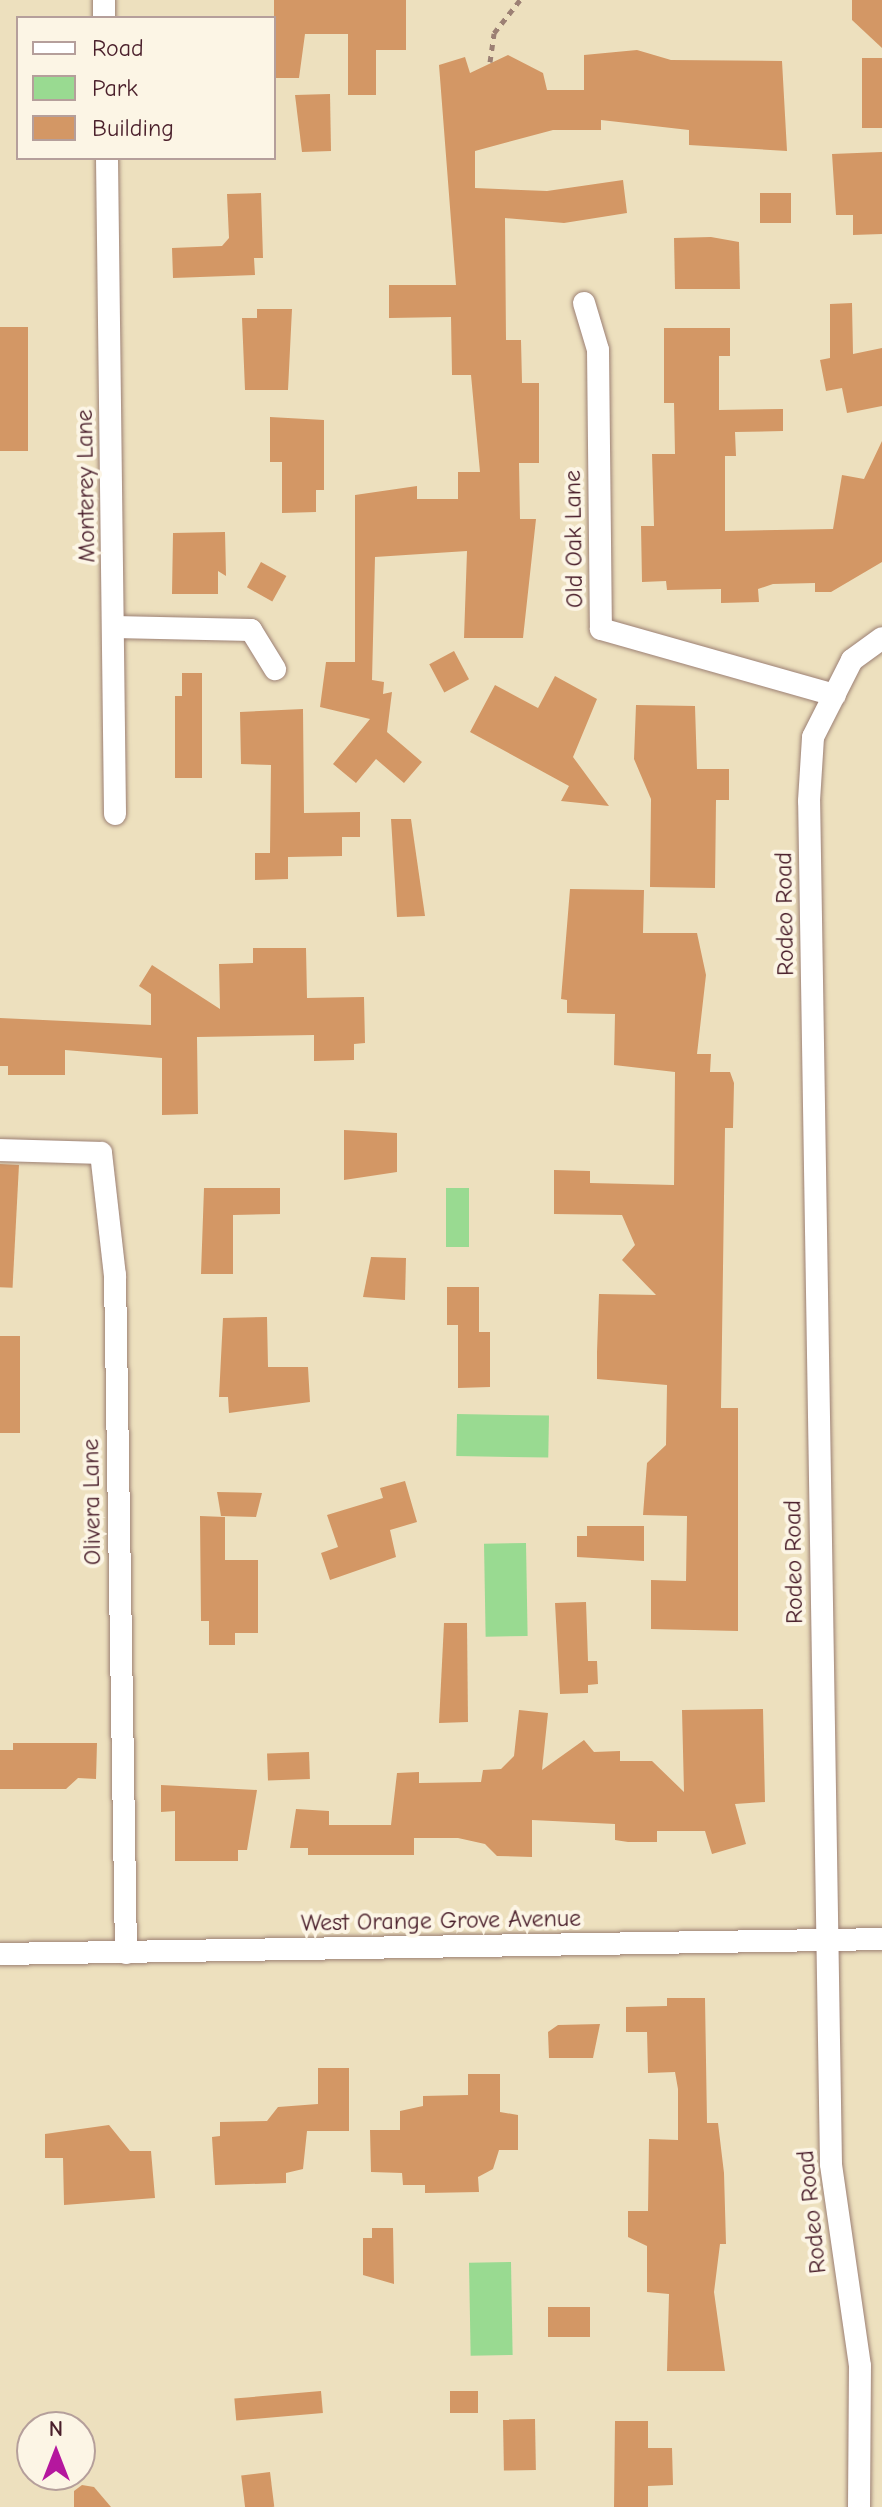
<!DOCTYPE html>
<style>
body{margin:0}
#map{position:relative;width:882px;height:2507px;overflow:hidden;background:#ede0be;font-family:"Comic Neue",sans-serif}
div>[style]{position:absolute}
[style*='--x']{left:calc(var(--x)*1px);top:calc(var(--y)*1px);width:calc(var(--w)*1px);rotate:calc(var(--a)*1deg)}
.green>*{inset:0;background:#99da91;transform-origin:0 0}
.building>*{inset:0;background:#d39765;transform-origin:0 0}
.path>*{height:5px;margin-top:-2.5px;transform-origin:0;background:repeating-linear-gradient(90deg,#9c8074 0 6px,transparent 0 12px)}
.roads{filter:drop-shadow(0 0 2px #9c8074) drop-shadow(0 0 2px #9c8074)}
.street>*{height:22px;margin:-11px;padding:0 11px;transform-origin:11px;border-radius:11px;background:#fff}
span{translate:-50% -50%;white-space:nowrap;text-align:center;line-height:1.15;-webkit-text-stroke:8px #fcf5e5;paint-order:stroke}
.street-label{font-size:24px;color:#4a1f2b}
.legend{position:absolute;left:16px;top:16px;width:260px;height:144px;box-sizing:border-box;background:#fcf5e5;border:2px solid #b59f9b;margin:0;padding:10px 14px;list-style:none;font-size:24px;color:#4a1f2b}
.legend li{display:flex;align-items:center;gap:16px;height:40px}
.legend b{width:40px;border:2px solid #b59f9b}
.north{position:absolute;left:16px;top:2411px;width:80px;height:80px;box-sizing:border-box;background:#fcf5e5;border:2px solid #b59f9b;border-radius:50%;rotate:0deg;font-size:22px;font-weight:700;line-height:32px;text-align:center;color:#4a1f2b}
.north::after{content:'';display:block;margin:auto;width:28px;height:36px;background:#b5179e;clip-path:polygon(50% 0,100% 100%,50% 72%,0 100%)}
</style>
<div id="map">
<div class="green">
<div style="left:446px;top:1188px;width:23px;height:59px"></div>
<div style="left:457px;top:1414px;width:92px;height:42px;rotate:1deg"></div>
<div style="left:526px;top:1543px;width:93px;height:42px;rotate:89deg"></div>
<div style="left:511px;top:2262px;width:93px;height:42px;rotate:89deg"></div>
</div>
<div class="building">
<div style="clip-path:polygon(274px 0,406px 0,406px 50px,376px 50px,376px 95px,348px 95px,348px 34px,305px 34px,299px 78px,274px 78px)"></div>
<div style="clip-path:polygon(852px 0,882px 0,882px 48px,852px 20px)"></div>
<div style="clip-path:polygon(637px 50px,671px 60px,782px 61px,787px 151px,689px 145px,689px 130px,601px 120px,601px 130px,553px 130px,475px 151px,475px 188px,547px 191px,623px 180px,627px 213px,564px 223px,505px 218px,506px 340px,521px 340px,522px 383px,539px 383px,539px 463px,519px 463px,520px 519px,536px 519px,523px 638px,464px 638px,467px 551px,375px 557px,372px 680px,384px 682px,383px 694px,392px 692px,387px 732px,422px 762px,404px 783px,376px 759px,356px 783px,333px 764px,370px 719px,320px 707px,326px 662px,355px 662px,355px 495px,417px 486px,417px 499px,458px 499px,458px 472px,480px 472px,471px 375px,452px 375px,451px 317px,389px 318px,389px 285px,456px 285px,439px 65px,465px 57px,470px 73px,508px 55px,543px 73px,547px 90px,584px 90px,584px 55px)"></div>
<div style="left:862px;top:58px;width:20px;height:70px"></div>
<div style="clip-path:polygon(330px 94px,331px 151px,302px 152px,295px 95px)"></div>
<div style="clip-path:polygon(882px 152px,882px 234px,853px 235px,853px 215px,836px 215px,832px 154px)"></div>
<div style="clip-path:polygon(261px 193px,263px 258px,254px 258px,255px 275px,173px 278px,172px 248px,222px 246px,229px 238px,227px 194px)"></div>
<div style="left:760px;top:193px;width:31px;height:30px"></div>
<div style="clip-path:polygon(711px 237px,739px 242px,740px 289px,675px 289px,674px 238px)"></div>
<div style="clip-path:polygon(852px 303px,853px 354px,882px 348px,882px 406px,847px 413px,842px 388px,826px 391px,820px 360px,830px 358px,830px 304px)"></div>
<div style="clip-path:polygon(257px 309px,292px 309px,288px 390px,245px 390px,242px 318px,257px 318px)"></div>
<div style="left:0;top:327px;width:28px;height:124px"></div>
<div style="clip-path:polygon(664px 328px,730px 328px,730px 356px,719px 356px,719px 410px,783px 409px,783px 431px,735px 432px,736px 456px,725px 456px,725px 531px,833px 529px,842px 475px,864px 479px,882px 441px,882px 562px,831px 592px,815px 592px,815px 583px,773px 584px,758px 589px,759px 602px,721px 603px,721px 589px,667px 590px,666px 581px,642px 582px,641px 526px,654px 526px,652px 454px,675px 454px,674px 403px,664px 403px)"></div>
<div style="clip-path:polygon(270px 417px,324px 420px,324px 490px,316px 490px,316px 512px,282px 513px,282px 462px,270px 462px)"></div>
<div style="clip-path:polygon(225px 532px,226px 576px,218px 571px,218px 594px,172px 594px,173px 533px)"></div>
<div style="left:261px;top:562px;width:29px;height:29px;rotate:29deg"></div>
<div style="left:454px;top:651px;width:32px;height:28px;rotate:62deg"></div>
<div style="clip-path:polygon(182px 673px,202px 673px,202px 778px,175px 778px,175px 696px,182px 696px)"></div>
<div style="clip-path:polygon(555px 676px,597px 699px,573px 757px,609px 806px,561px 801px,569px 786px,470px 732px,495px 685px,538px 708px)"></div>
<div style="clip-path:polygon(636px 705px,695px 706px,697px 769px,729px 769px,729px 800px,716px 800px,715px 888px,650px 887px,651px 799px,634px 759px)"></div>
<div style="clip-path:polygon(303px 709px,304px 813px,360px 812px,360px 837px,342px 837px,342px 856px,288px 857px,288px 879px,255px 880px,255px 853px,270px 853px,271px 765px,241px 764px,240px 712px)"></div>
<div style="clip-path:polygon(391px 819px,411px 819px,425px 916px,397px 917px)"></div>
<div style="clip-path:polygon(570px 889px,644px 890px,643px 933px,697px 933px,706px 975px,697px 1054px,711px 1054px,710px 1072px,730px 1072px,734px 1083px,733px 1128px,725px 1128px,721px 1408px,738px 1408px,738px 1631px,651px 1629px,651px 1580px,686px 1581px,687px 1516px,643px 1515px,647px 1463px,666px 1445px,667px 1385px,597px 1379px,597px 1352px,599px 1294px,656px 1295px,622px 1260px,635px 1245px,622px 1215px,554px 1214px,554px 1170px,590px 1171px,590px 1183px,674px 1185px,675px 1072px,614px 1065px,615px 1014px,567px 1013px,567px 1000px,561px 999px)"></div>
<div style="clip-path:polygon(253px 948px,306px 948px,307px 998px,364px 997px,365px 1043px,354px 1044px,354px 1060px,314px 1061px,314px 1035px,197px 1037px,198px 1114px,162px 1115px,162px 1058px,65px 1050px,65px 1075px,8px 1075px,8px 1066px,0 1066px,0 1018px,151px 1025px,151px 994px,139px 986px,152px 965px,220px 1009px,219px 964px,253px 963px)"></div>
<div style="clip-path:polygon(344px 1130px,397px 1133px,397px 1172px,344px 1180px)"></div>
<div style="left:0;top:1164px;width:19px;height:123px;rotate:3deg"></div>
<div style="clip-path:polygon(204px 1188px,280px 1188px,280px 1214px,233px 1215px,233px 1274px,201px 1274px)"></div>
<div style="clip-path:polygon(371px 1257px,406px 1258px,405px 1300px,363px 1297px)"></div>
<div style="clip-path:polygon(447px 1287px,479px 1287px,479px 1332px,490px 1332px,490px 1387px,458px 1388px,458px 1325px,447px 1325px)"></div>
<div style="clip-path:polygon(267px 1317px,268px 1367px,308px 1367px,310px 1402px,229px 1413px,228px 1397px,219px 1397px,223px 1318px)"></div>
<div style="left:0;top:1336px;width:20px;height:97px"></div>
<div style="clip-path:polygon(405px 1481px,417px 1522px,390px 1530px,396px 1557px,330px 1580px,321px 1553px,338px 1547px,327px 1515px,383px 1498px,380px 1488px)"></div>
<div style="clip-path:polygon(217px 1492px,262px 1493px,256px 1517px,221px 1516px)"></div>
<div style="clip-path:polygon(200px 1516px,225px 1517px,225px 1560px,258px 1560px,258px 1633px,235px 1633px,235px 1645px,209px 1645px,209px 1621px,201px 1621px)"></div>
<div style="clip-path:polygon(587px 1526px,644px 1526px,644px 1561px,577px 1557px,577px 1536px,587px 1536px)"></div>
<div style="clip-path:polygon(586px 1602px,588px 1661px,597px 1661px,598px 1684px,588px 1685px,588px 1693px,560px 1694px,555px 1603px)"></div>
<div style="clip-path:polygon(444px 1623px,467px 1623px,468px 1722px,439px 1723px)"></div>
<div style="clip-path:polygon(763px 1709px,765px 1802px,735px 1804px,746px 1844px,712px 1854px,705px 1831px,657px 1831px,657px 1842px,628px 1842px,615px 1840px,615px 1824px,532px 1820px,532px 1857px,497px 1856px,485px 1844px,458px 1838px,414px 1838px,414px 1855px,308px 1855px,308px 1848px,290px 1848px,296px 1809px,329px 1811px,329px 1825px,391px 1825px,397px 1773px,419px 1772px,419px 1783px,481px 1782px,483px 1770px,501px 1769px,514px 1756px,519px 1710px,548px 1713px,542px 1770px,584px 1740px,594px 1752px,620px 1751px,620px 1761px,652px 1761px,684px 1792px,682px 1710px)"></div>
<div style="clip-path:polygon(13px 1743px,97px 1743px,96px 1779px,78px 1778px,66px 1789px,0 1789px,0 1750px,13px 1750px)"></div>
<div style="left:309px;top:1752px;width:27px;height:42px;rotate:88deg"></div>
<div style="clip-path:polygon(161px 1785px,257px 1790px,247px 1850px,238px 1850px,238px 1861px,175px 1861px,175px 1811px,161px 1812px)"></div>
<div style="clip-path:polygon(667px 1998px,705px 1998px,707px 2123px,718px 2123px,724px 2173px,726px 2244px,720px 2244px,714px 2292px,725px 2371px,667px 2371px,669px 2294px,647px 2292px,647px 2246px,628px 2237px,628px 2211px,648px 2211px,649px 2139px,678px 2140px,678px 2089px,675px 2072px,648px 2073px,647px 2032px,626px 2032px,626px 2007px,667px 2006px)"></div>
<div style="clip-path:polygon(600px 2024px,593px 2058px,549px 2058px,548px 2032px,558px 2025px)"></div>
<div style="clip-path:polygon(318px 2068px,349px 2068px,349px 2131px,307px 2131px,303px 2169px,286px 2173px,286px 2183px,215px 2185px,212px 2137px,220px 2136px,220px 2122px,267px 2121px,278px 2107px,318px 2104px)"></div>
<div style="clip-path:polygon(468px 2074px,500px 2074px,500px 2112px,518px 2115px,518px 2150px,499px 2150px,493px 2169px,478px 2177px,479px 2192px,425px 2193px,425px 2185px,403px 2185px,402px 2173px,371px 2172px,370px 2130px,400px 2130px,400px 2111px,423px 2106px,423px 2096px,468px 2095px)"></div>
<div style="clip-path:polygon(109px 2125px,130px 2151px,151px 2151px,155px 2198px,64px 2205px,63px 2158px,45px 2158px,45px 2134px)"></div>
<div style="clip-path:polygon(372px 2228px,393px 2228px,394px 2284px,363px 2275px,363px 2238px,372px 2238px)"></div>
<div style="left:590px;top:2307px;width:30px;height:42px;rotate:90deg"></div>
<div style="left:321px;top:2391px;width:22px;height:87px;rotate:85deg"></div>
<div style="left:450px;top:2391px;width:28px;height:22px"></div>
<div style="left:535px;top:2419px;width:51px;height:32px;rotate:89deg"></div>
<div style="clip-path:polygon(615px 2421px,648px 2421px,648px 2448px,672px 2448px,673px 2485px,648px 2486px,648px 2507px,614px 2507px)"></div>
<div style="left:270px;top:2472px;width:35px;height:29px;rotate:83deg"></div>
<div style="clip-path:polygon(82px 2485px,94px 2487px,111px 2507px,74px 2507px,74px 2491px)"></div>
</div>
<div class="path">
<div style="--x:490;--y:62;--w:29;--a:-82"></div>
<div style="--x:494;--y:33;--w:42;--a:-51.8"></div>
</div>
<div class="roads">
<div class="street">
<div style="--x:104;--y:0;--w:18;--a:90"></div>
<div style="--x:107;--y:158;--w:656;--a:89.3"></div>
<div style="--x:584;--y:303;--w:49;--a:73.4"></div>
<div style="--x:598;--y:350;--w:279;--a:89.4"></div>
<div style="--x:601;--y:629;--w:243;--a:15.8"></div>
<div style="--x:114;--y:627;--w:137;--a:1.3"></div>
<div style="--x:251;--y:630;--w:46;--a:58.4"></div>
<div style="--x:0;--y:1150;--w:101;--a:1.7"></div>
<div style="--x:101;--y:1153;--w:123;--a:83.5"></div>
<div style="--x:115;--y:1275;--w:678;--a:89.07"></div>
<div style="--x:0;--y:1954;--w:882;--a:-0.97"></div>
<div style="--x:859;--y:2507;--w:141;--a:-89.6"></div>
<div style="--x:860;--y:2366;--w:204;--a:-98.2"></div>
<div style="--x:831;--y:2164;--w:1363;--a:-90.92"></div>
<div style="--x:809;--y:801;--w:64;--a:-86.4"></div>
<div style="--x:813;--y:737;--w:86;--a:-63.1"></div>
<div style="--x:852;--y:660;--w:37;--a:-36"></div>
</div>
</div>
<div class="street-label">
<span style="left:86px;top:486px;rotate:-91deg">Monterey Lane</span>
<span style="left:574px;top:539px;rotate:-91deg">Old Oak Lane</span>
<span style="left:785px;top:914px;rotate:-91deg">Rodeo Road</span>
<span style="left:92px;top:1502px;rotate:-91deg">Olivera Lane</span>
<span style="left:794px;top:1562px;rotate:-91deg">Rodeo Road</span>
<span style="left:441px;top:1921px;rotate:-1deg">West Orange Grove Avenue</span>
<span style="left:812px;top:2212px;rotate:-96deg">Rodeo Road</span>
</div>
<ul class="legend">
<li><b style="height:10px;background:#fff"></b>Road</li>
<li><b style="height:22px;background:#99da91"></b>Park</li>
<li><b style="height:22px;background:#d39765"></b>Building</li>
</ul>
<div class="north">N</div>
</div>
